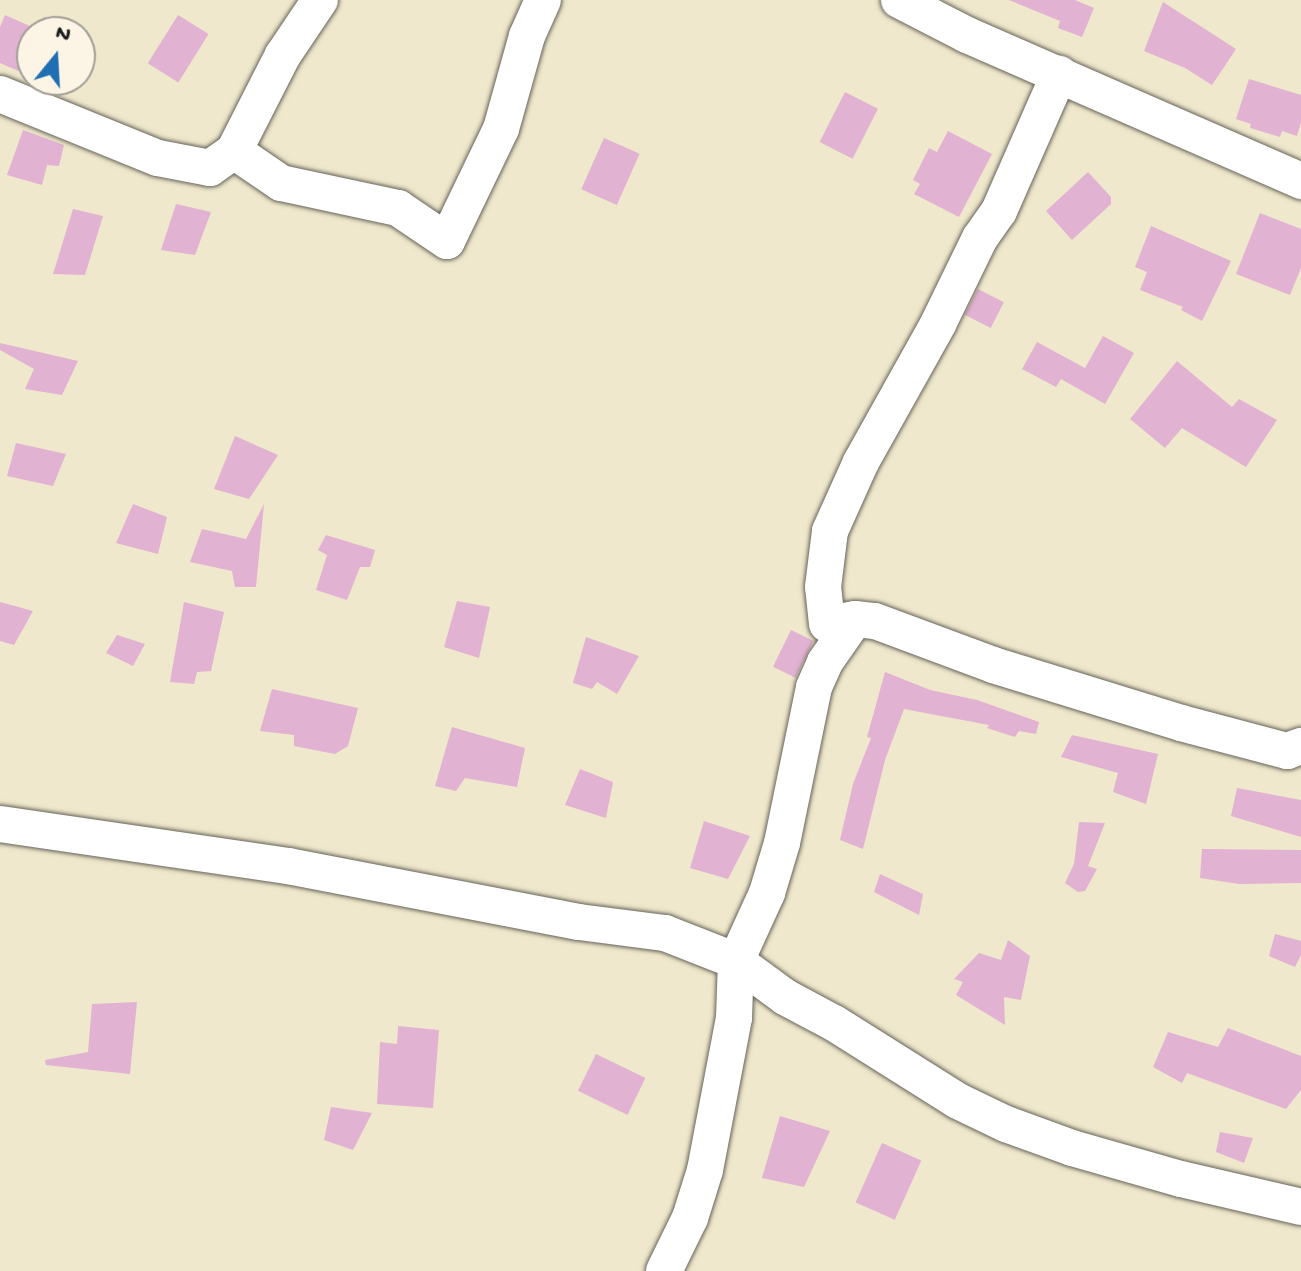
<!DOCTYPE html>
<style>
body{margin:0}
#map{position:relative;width:1301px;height:1271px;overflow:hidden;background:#efe8cc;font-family:"Gochi Hand",sans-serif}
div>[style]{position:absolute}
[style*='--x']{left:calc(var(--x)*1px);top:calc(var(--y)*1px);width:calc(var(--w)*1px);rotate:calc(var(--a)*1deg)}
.building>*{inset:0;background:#e1b2d2;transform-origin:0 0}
.roads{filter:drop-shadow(0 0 2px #66635a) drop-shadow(0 0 2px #66635a)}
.minor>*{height:36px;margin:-18px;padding:0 18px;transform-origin:18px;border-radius:18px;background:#fff}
span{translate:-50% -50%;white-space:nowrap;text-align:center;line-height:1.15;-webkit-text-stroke:8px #fcf5e5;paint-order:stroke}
.north{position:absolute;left:16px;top:16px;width:80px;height:80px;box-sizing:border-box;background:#fcf5e5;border:2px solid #a29e95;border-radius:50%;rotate:18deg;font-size:22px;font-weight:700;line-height:32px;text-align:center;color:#1c1c1c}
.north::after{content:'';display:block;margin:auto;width:28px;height:36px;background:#1f6fb2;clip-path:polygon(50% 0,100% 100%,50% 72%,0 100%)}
</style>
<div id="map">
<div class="building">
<div style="clip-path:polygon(1009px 0,1075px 0,1094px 8px,1082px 37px,1058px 28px,1060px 21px)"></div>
<div style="clip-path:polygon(1163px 2px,1236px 49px,1212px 85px,1185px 68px,1144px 51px)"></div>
<div style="clip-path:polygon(5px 15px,32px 27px,32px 77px,0 63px,0 27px)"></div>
<div style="left:178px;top:15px;width:36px;height:57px;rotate:32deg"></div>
<div style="clip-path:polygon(1249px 79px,1301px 95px,1301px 122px,1297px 136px,1282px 131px,1280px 137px,1250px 128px,1251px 124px,1236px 119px)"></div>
<div style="left:845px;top:92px;width:37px;height:56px;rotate:27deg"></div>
<div style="clip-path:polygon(23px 130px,64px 145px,59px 166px,47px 165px,42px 185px,7px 175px)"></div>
<div style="clip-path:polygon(948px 131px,992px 154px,959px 217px,914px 194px,920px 184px,913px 180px,929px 148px,937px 152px)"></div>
<div style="left:604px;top:138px;width:39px;height:56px;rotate:24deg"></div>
<div style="clip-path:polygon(1088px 172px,1111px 197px,1111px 204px,1072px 240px,1046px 211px)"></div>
<div style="clip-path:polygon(176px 204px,211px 212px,195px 255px,161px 250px)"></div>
<div style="clip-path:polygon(73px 209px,103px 216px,85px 275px,53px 274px)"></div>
<div style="clip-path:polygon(1260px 213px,1301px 229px,1301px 268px,1290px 295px,1236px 274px)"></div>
<div style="clip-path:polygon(1151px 226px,1231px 261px,1202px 321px,1181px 310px,1183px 307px,1140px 290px,1147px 272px,1135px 267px)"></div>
<div style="left:978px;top:289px;width:29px;height:29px;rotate:27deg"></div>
<div style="clip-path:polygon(1103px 336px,1134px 353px,1105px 404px,1061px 379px,1056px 387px,1022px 369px,1037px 342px,1085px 368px)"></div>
<div style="clip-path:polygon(0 343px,78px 361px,62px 395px,25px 389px,34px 369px,0 350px)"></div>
<div style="clip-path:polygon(1177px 361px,1232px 407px,1239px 399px,1277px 420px,1246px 467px,1182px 428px,1165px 448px,1130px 419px)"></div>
<div style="clip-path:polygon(235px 436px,278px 455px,249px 499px,214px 489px)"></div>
<div style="clip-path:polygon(16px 443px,66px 454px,53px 486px,7px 476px)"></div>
<div style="clip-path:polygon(133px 504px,167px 517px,158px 554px,116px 543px)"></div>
<div style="clip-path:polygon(264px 504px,256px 587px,235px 587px,232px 571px,190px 562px,202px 529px,246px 539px)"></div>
<div style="clip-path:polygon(326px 535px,375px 550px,370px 567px,360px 567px,347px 600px,316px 590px,327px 555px,318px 550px)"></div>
<div style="clip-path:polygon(457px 601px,490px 607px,479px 658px,444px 647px)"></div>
<div style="clip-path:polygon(0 602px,33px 611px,14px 645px,0 641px)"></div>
<div style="clip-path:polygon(184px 602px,224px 612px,211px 671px,197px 672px,194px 684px,170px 682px)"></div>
<div style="left:791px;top:630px;width:25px;height:41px;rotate:26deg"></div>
<div style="clip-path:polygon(117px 635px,145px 644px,133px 666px,106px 653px)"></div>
<div style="clip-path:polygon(586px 637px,639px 656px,617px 694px,597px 682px,592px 689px,573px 683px)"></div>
<div style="clip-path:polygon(885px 672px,930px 690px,977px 700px,1039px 722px,1036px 734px,1019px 731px,1015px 737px,987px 728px,989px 725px,904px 709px,885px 760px,863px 849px,840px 840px,853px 784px,871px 738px,867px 737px)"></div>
<div style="clip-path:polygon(272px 689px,358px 708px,348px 746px,335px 754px,294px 746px,294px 735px,260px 731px)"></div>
<div style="clip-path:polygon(452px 727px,525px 748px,517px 787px,465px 778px,456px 791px,435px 786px)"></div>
<div style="clip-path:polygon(1072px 735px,1158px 754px,1146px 804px,1113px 792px,1118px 773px,1061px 757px)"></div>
<div style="clip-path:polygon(580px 769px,613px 782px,606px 818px,565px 805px)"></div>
<div style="clip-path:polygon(1237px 788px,1301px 800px,1301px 837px,1231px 816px)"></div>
<div style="clip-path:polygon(704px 821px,750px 836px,728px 879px,690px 868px)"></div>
<div style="clip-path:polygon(1079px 822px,1105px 823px,1088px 866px,1097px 869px,1085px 891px,1078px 892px,1065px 883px,1074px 864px)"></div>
<div style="clip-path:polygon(1202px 849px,1301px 850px,1301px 883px,1239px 884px,1200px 878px)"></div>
<div style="clip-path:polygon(880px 874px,923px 894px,919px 915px,874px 892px)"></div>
<div style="clip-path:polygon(1275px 934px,1301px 941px,1301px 955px,1295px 967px,1269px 956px)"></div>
<div style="clip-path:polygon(1008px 940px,1030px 956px,1021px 1000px,1004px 997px,1005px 1025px,956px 995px,963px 982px,954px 979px,979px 953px,1001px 960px)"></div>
<div style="clip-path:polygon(137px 1002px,130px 1074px,46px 1065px,45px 1060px,88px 1052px,92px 1004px)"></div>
<div style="clip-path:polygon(398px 1026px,439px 1030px,433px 1108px,377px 1104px,380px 1042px,397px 1044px)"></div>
<div style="clip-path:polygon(1228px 1028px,1301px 1056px,1301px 1090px,1286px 1109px,1187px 1073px,1182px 1083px,1153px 1067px,1168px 1032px,1218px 1047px)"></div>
<div style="left:596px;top:1054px;width:55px;height:41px;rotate:26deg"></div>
<div style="clip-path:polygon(331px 1107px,372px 1113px,353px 1150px,324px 1140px)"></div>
<div style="clip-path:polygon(780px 1116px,830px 1131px,804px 1187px,762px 1178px)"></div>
<div style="clip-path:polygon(1220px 1132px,1253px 1138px,1244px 1163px,1216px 1152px)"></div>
<div style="left:882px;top:1143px;width:43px;height:65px;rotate:24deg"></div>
</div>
<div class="roads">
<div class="minor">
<div style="--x:899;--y:0;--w:76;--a:27.2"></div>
<div style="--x:967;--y:35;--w:365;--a:23.6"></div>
<div style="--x:0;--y:94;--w:170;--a:22.1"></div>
<div style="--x:158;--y:158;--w:53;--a:10.9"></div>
<div style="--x:210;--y:168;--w:29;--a:-35"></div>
<div style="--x:234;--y:151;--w:108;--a:-63"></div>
<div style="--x:283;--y:55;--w:66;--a:-56.1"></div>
<div style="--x:234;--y:151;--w:57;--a:34.2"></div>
<div style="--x:281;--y:183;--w:120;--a:12.1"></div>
<div style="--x:398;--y:208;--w:59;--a:34"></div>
<div style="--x:447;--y:241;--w:124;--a:-64.3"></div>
<div style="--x:501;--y:129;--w:97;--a:-74.4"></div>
<div style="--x:527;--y:36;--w:39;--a:-66"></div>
<div style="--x:855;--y:619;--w:20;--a:6"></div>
<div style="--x:875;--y:621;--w:126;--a:20.4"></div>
<div style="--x:993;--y:665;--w:197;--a:17.1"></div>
<div style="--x:1181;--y:723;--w:110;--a:14.8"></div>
<div style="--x:1287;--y:751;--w:15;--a:-20"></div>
<div style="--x:0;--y:824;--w:291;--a:8.3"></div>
<div style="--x:288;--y:866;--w:296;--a:10.9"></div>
<div style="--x:579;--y:922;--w:87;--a:7.3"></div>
<div style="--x:665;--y:933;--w:76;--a:21.5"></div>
<div style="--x:736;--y:961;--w:61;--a:36.3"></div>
<div style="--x:785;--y:997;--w:55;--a:28"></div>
<div style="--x:834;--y:1023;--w:146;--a:32.2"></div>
<div style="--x:958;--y:1101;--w:53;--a:25.6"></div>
<div style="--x:1006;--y:1124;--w:70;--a:20"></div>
<div style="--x:1072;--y:1148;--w:113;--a:15.9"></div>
<div style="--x:1181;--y:1179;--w:123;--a:13.1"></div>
<div style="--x:664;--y:1271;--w:59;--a:-63.9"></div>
<div style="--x:690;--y:1218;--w:50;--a:-72.6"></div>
<div style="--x:705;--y:1170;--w:155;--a:-79.2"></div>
<div style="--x:734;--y:1018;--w:57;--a:-88"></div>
<div style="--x:736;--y:961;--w:75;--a:-65.5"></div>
<div style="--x:767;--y:893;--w:52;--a:-73.3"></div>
<div style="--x:782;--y:843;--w:159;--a:-78.4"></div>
<div style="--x:814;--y:687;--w:27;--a:-66"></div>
<div style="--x:825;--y:662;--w:52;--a:-55.1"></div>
<div style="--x:855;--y:619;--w:28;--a:170"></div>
<div style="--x:827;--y:624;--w:37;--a:-96"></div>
<div style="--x:823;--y:587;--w:56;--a:-82.9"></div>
<div style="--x:830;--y:531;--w:76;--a:-65.8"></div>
<div style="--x:861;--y:462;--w:158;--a:-60.8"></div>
<div style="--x:938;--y:324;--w:96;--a:-64"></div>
<div style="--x:980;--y:238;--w:33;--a:-55"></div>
<div style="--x:999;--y:211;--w:150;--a:-66.3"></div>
</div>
</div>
<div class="north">N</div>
</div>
